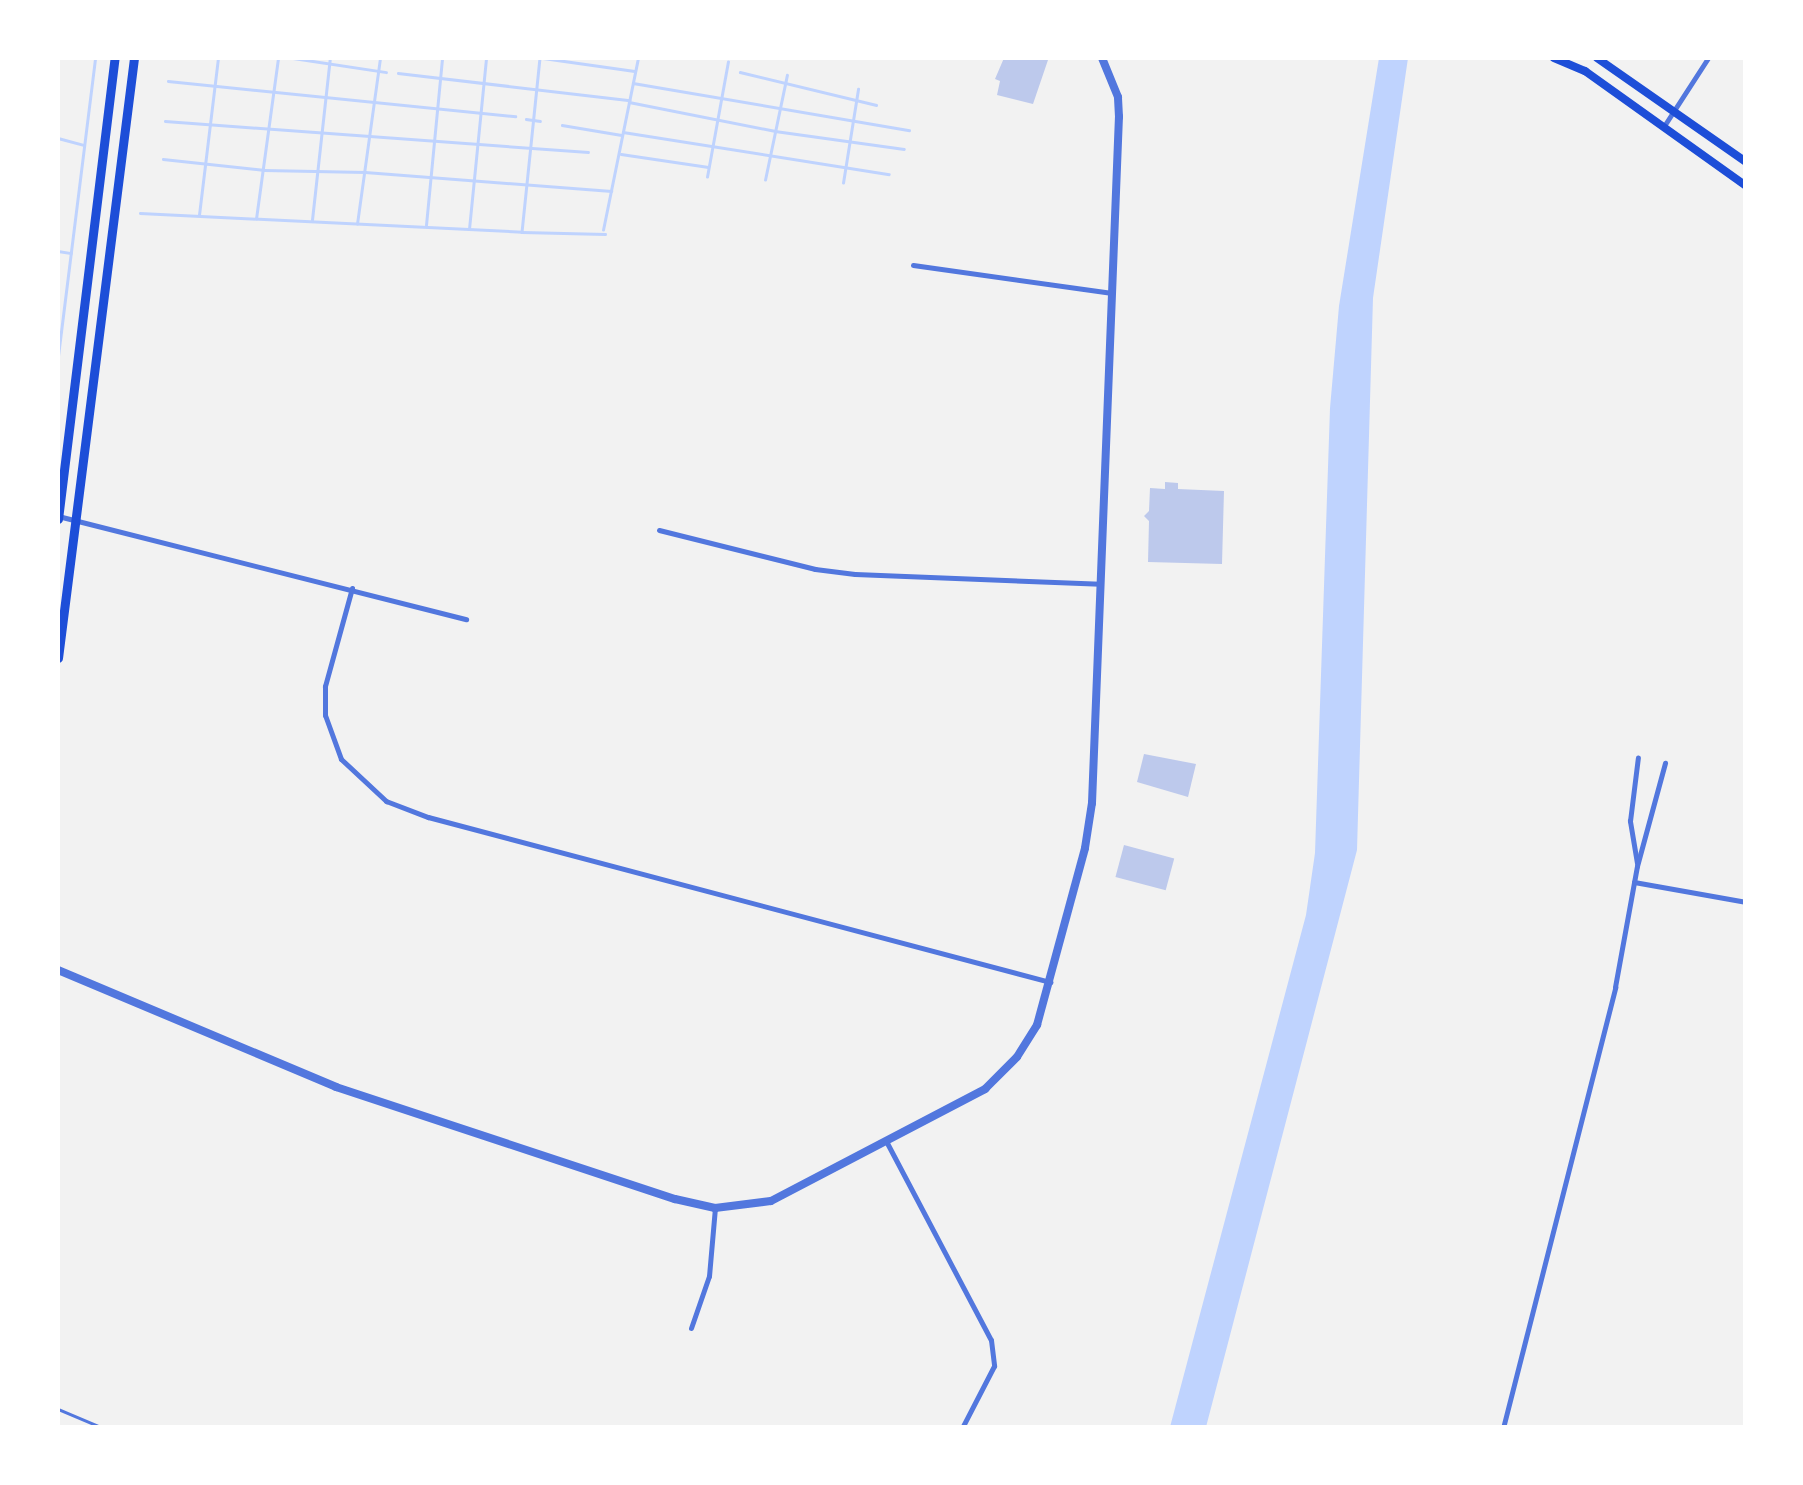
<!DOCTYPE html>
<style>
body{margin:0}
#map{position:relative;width:1803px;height:1485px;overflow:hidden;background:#f2f2f2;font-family:"Titillium Web",sans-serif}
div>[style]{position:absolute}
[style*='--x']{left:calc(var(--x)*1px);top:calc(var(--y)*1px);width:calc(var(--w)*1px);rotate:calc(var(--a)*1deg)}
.water>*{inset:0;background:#bfd3fe}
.stream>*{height:2.5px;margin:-1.25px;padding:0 1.25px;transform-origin:1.25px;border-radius:1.25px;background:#bfd3fe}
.building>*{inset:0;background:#bdc9ec;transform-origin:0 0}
.service>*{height:2.5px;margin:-1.25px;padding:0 1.25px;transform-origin:1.25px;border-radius:1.25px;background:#5277de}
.minor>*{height:5px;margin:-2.5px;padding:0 2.5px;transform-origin:2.5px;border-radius:2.5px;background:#5277de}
.tertiary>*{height:8px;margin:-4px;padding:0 4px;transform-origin:4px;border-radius:4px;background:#5277de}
.secondary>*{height:8px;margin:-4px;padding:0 4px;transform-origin:4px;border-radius:4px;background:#1d4ed8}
.primary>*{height:9px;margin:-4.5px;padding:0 4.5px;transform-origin:4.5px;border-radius:4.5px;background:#1d4ed8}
span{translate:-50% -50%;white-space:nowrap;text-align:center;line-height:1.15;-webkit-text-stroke:10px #fff;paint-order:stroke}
.frame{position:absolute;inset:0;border:60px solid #fff;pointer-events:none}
</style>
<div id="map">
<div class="water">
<div style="clip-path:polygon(1379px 58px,1408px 58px,1373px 298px,1357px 850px,1206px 1427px,1170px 1427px,1306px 915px,1315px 853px,1330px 408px,1339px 306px)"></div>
</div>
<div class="stream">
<div style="--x:293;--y:58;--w:94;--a:8.6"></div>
<div style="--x:540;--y:58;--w:175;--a:95.9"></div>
<div style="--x:522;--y:232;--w:83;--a:1.4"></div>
<div style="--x:543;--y:58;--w:92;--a:8.1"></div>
<div style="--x:740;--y:72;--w:140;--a:13.6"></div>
<div style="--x:398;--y:73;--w:233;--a:6.7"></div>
<div style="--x:168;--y:81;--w:349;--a:5.8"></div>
<div style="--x:633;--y:83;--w:280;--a:9.7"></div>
<div style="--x:629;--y:102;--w:149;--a:11.2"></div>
<div style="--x:775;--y:131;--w:130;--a:7.9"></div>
<div style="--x:526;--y:119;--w:14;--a:8"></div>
<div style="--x:165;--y:121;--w:424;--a:4.2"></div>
<div style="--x:562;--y:125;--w:60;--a:9.6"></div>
<div style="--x:623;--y:132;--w:269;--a:9"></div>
<div style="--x:58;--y:138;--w:27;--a:15"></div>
<div style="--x:621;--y:154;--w:88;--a:8.5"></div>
<div style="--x:163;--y:159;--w:102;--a:6.2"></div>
<div style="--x:264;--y:170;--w:101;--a:1.1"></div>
<div style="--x:365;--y:172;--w:247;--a:4.4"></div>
<div style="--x:707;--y:177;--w:117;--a:-79.7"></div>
<div style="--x:765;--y:180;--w:107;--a:-78.2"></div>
<div style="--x:843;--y:183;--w:95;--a:-80.9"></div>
<div style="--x:140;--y:213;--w:382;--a:2.8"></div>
<div style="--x:199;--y:215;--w:158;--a:-83.1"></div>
<div style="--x:256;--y:219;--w:162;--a:-82.2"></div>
<div style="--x:312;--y:220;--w:163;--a:-83.7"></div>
<div style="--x:357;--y:224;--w:168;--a:-82.1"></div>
<div style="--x:426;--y:225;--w:168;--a:-84.5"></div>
<div style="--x:469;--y:229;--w:172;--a:-84.3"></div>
<div style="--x:603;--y:230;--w:176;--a:-78.5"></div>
<div style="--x:58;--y:251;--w:13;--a:9"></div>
<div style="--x:58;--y:356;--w:300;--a:-82.9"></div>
</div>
<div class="building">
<div style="clip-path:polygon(1004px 58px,1048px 60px,1033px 104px,997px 95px,1000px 81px,995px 79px)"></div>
<div style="clip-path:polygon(1165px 482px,1178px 483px,1178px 489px,1224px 491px,1222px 564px,1148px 562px,1149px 521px,1144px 516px,1149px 511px,1150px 488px,1165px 489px)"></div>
<div style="clip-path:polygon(1144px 754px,1196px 764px,1188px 797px,1137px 782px)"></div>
<div style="left:1124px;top:845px;width:52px;height:33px;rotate:15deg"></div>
</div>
<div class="service">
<div style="--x:58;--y:1409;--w:49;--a:22.9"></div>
</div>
<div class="minor">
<div style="--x:1664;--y:126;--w:81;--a:-57.1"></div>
<div style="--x:913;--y:265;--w:201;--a:8"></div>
<div style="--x:58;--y:516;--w:421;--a:14.2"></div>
<div style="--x:659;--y:530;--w:161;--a:14"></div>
<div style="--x:815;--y:569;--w:40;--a:7.1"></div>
<div style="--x:855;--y:574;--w:245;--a:2.3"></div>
<div style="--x:352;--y:588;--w:102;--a:105.4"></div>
<div style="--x:325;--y:686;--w:29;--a:90"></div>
<div style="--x:325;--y:715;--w:47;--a:70"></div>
<div style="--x:341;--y:759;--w:62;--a:43"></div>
<div style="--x:386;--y:801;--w:45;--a:20.9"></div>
<div style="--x:428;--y:817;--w:644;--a:14.86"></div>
<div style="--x:1637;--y:863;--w:43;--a:-99.5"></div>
<div style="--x:1630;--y:821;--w:64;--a:-82.9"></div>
<div style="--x:1634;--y:882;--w:114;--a:10.1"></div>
<div style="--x:886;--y:1141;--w:225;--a:62.2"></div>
<div style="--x:991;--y:1340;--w:26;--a:83"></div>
<div style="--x:994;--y:1366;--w:70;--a:117.3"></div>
<div style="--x:691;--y:1328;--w:55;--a:-70.9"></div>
<div style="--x:709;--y:1276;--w:68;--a:-85"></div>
<div style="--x:1503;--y:1428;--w:455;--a:-75.7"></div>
<div style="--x:1615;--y:987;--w:123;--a:-79.7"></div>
<div style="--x:1637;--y:866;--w:107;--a:-74.8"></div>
</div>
<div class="tertiary">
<div style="--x:58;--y:970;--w:302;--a:22.8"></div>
<div style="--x:336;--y:1087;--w:357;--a:18.3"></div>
<div style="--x:675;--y:1199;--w:41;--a:12.7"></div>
<div style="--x:715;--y:1208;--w:56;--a:-7.1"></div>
<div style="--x:771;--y:1201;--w:242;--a:-27.6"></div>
<div style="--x:985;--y:1089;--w:45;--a:-45"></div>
<div style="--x:1017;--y:1057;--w:38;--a:-58"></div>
<div style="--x:1037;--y:1025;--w:183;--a:-74.8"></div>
<div style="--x:1085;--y:848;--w:46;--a:-81.2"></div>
<div style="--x:1092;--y:803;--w:687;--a:-87.75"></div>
<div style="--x:1119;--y:117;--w:20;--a:-93"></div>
<div style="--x:1118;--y:97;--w:42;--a:-112.3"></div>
</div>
<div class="secondary">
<div style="--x:1554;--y:58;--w:34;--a:23"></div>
<div style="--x:1585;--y:71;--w:198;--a:35.5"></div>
<div style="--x:1597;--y:58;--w:182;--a:34.9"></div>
</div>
<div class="primary">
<div style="--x:58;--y:519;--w:465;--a:-83"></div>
<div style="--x:58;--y:658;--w:605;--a:-82.78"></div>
</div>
<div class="frame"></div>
</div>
